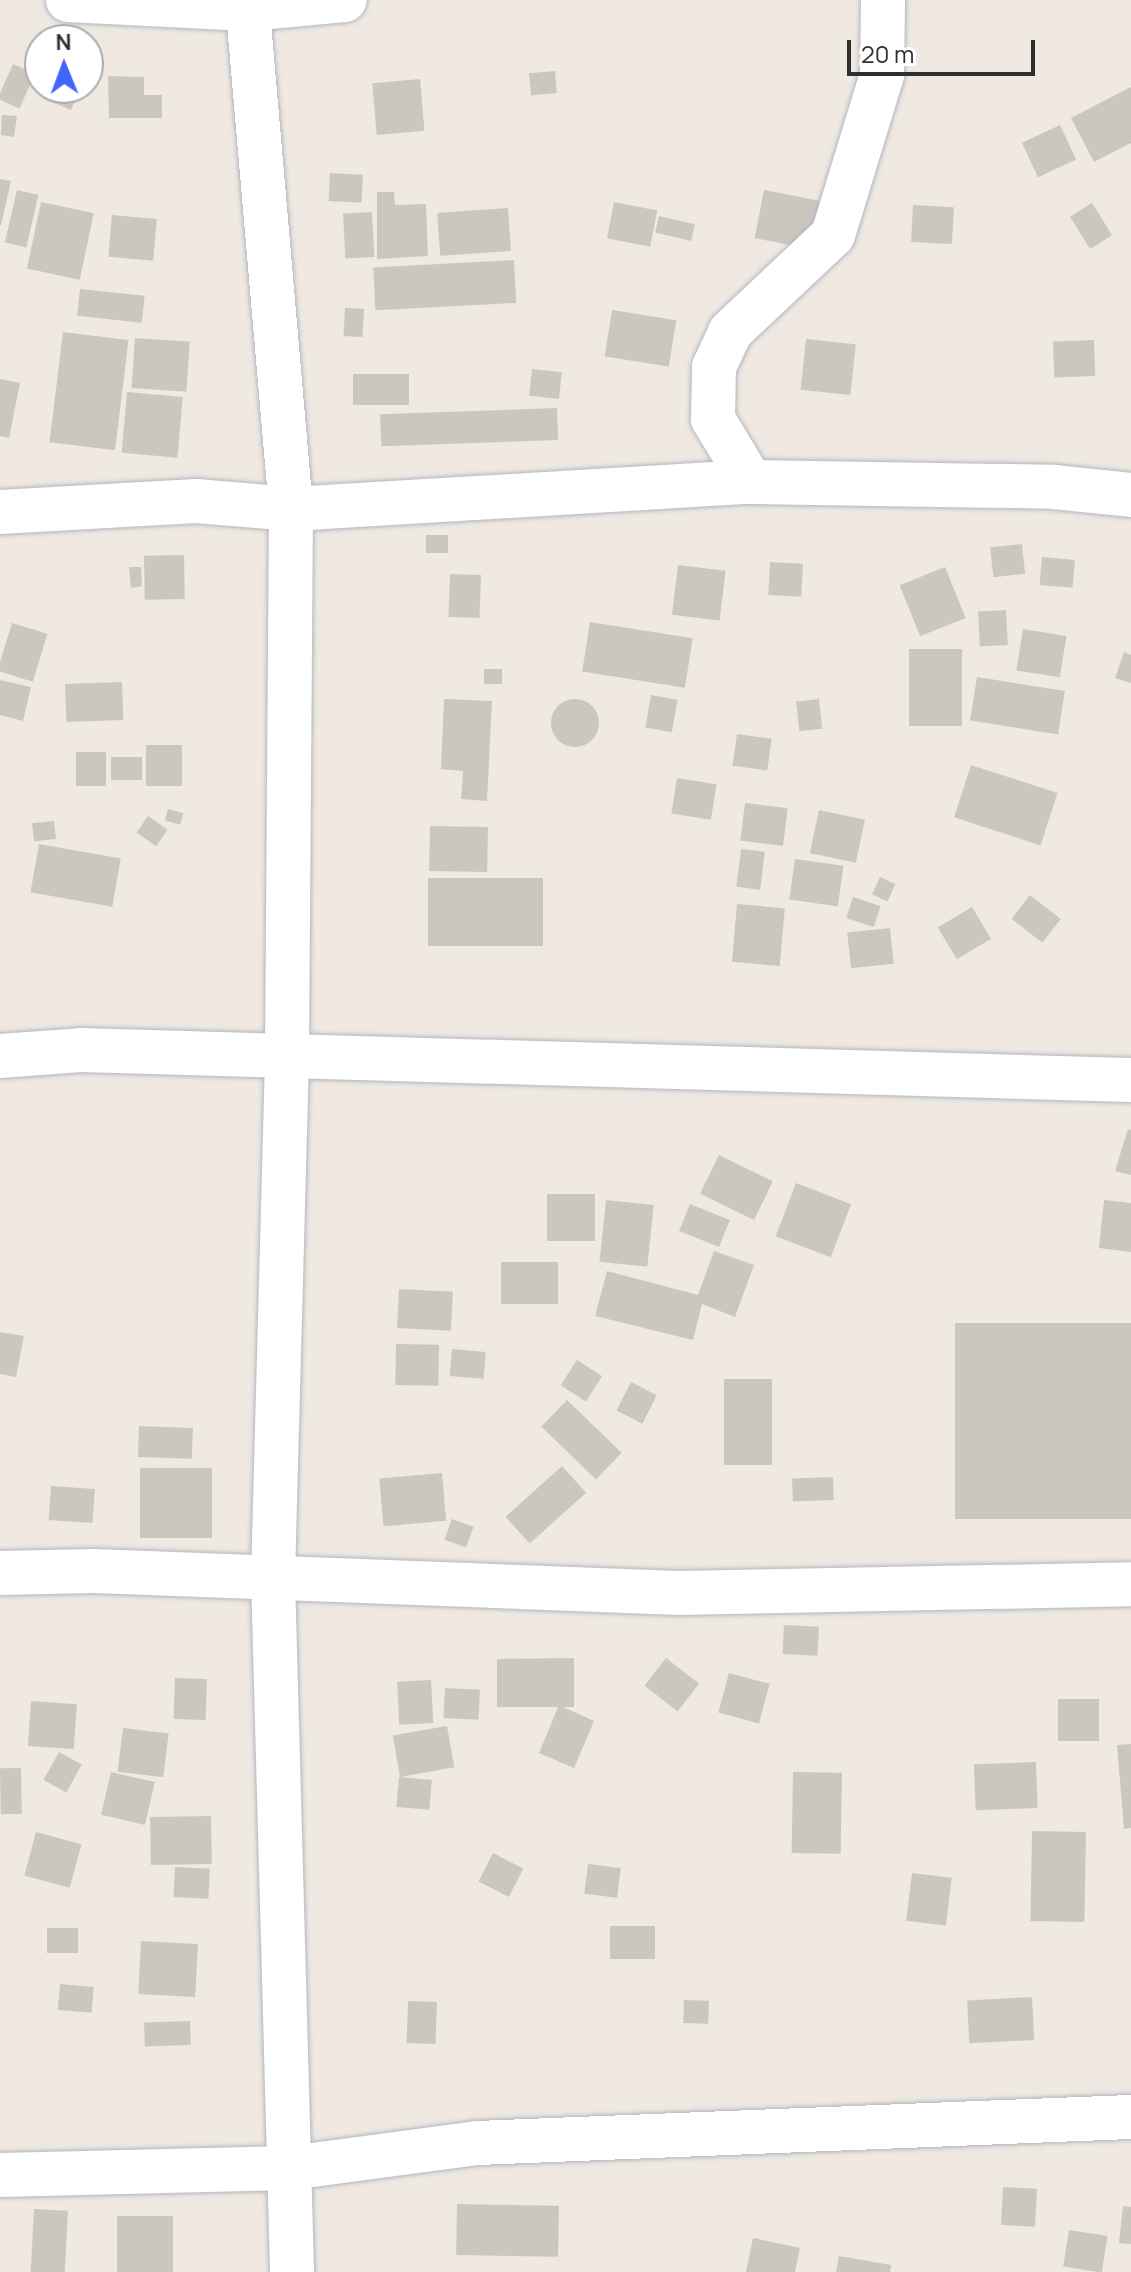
<!DOCTYPE html>
<style>
body{margin:0}
#map{position:relative;width:1131px;height:2272px;overflow:hidden;background:#efe9e1;font-family:Manrope,sans-serif}
div>[style]{position:absolute}
[style*='--x']{left:calc(var(--x)*1px);top:calc(var(--y)*1px);width:calc(var(--w)*1px);rotate:calc(var(--a)*1deg)}
.building>*{inset:0;background:#cbc7bf;transform-origin:0 0}
.round{border-radius:50%}
.roads{filter:drop-shadow(0 0 2px #b4b7c1) drop-shadow(0 0 2px #b4b7c1)}
.minor>*{height:44px;margin:-22px;padding:0 22px;transform-origin:22px;border-radius:22px;background:#fff}
span{translate:-50% -50%;white-space:nowrap;text-align:center;line-height:1.15;-webkit-text-stroke:7px #fff;paint-order:stroke}
.north{position:absolute;left:24px;top:24px;width:80px;height:80px;box-sizing:border-box;background:#fff;border:2px solid #ababab;border-radius:50%;rotate:359deg;font-size:22px;font-weight:700;line-height:32px;text-align:center;color:#2e2e2e}
.north::after{content:'';display:block;margin:auto;width:28px;height:36px;background:#4264fb;clip-path:polygon(50% 0,100% 100%,50% 72%,0 100%)}
.scale{position:absolute;left:847px;top:40px;width:188px;height:36px;box-sizing:border-box;border:4px solid #2e2e2e;border-top:0;padding-left:10px;font-size:24px;line-height:28px;white-space:nowrap;color:#2e2e2e;-webkit-text-stroke:6px #fff;paint-order:stroke}
</style>
<div id="map">
<div class="building">
<div style="left:13px;top:64px;width:24px;height:38px;rotate:24deg"></div>
<div style="left:555px;top:71px;width:22px;height:26px;rotate:85deg"></div>
<div style="clip-path:polygon(108px 76px,144px 77px,144px 95px,162px 95px,162px 118px,109px 118px)"></div>
<div style="left:420px;top:79px;width:52px;height:48px;rotate:85deg"></div>
<div style="clip-path:polygon(1131px 87px,1131px 143px,1094px 162px,1071px 118px)"></div>
<div style="clip-path:polygon(46px 88px,80px 88px,71px 110px,42px 98px)"></div>
<div style="clip-path:polygon(2px 115px,17px 116px,14px 137px,1px 135px)"></div>
<div style="left:1060px;top:125px;width:38px;height:42px;rotate:65deg"></div>
<div style="left:330px;top:173px;width:33px;height:28px;rotate:3deg"></div>
<div style="clip-path:polygon(0 179px,11px 181px,1px 225px,0 225px)"></div>
<div style="left:17px;top:190px;width:22px;height:54px;rotate:13deg"></div>
<div style="left:764px;top:190px;width:58px;height:49px;rotate:11deg"></div>
<div style="clip-path:polygon(377px 192px,394px 192px,395px 205px,426px 204px,428px 256px,377px 259px)"></div>
<div style="left:41px;top:202px;width:54px;height:68px;rotate:12deg"></div>
<div style="left:614px;top:202px;width:44px;height:37px;rotate:11deg"></div>
<div style="left:1092px;top:203px;width:38px;height:26px;rotate:58deg"></div>
<div style="left:913px;top:205px;width:41px;height:37px;rotate:3deg"></div>
<div style="left:508px;top:208px;width:43px;height:71px;rotate:86deg"></div>
<div style="left:372px;top:212px;width:45px;height:29px;rotate:87deg"></div>
<div style="left:112px;top:215px;width:45px;height:42px;rotate:5deg"></div>
<div style="left:659px;top:216px;width:37px;height:17px;rotate:13deg"></div>
<div style="left:514px;top:260px;width:43px;height:141px;rotate:87deg"></div>
<div style="left:80px;top:289px;width:65px;height:27px;rotate:6deg"></div>
<div style="left:345px;top:308px;width:19px;height:28px;rotate:3deg"></div>
<div style="left:612px;top:310px;width:65px;height:47px;rotate:9deg"></div>
<div style="left:63px;top:332px;width:66px;height:111px;rotate:7deg"></div>
<div style="left:135px;top:338px;width:55px;height:50px;rotate:4deg"></div>
<div style="left:806px;top:339px;width:50px;height:51px;rotate:6deg"></div>
<div style="left:1094px;top:340px;width:36px;height:41px;rotate:88deg"></div>
<div style="left:532px;top:369px;width:30px;height:27px;rotate:6deg"></div>
<div style="left:353px;top:374px;width:56px;height:31px"></div>
<div style="clip-path:polygon(0 379px,20px 383px,9px 438px,0 436px)"></div>
<div style="left:127px;top:392px;width:56px;height:61px;rotate:5deg"></div>
<div style="left:557px;top:408px;width:32px;height:177px;rotate:88deg"></div>
<div style="left:448px;top:535px;width:18px;height:22px;rotate:90deg"></div>
<div style="left:1022px;top:544px;width:30px;height:32px;rotate:84deg"></div>
<div style="left:184px;top:555px;width:44px;height:40px;rotate:89deg"></div>
<div style="left:1042px;top:557px;width:33px;height:28px;rotate:5deg"></div>
<div style="left:770px;top:562px;width:33px;height:33px;rotate:3deg"></div>
<div style="left:678px;top:565px;width:48px;height:50px;rotate:7deg"></div>
<div style="clip-path:polygon(129px 567px,141px 567px,142px 586px,131px 588px)"></div>
<div style="left:945px;top:567px;width:55px;height:49px;rotate:68deg"></div>
<div style="left:450px;top:574px;width:31px;height:43px;rotate:2deg"></div>
<div style="left:1006px;top:610px;width:35px;height:28px;rotate:87deg"></div>
<div style="left:590px;top:622px;width:104px;height:50px;rotate:9deg"></div>
<div style="left:12px;top:623px;width:37px;height:50px;rotate:17deg"></div>
<div style="left:1023px;top:629px;width:44px;height:42px;rotate:9deg"></div>
<div style="left:909px;top:649px;width:53px;height:77px"></div>
<div style="clip-path:polygon(1124px 652px,1131px 655px,1131px 683px,1115px 678px)"></div>
<div style="left:484px;top:669px;width:18px;height:15px"></div>
<div style="left:977px;top:677px;width:89px;height:44px;rotate:9deg"></div>
<div style="clip-path:polygon(0 680px,31px 687px,23px 721px,0 715px)"></div>
<div style="left:122px;top:682px;width:38px;height:57px;rotate:88deg"></div>
<div style="left:651px;top:695px;width:27px;height:33px;rotate:10deg"></div>
<div class="round" style="left:551px;top:699px;width:48px;height:48px"></div>
<div style="clip-path:polygon(444px 699px,492px 701px,487px 801px,461px 799px,463px 771px,441px 769px)"></div>
<div style="left:819px;top:699px;width:30px;height:23px;rotate:84deg"></div>
<div style="left:737px;top:734px;width:35px;height:32px;rotate:8deg"></div>
<div style="left:146px;top:745px;width:36px;height:41px"></div>
<div style="left:106px;top:752px;width:34px;height:30px;rotate:90deg"></div>
<div style="left:142px;top:757px;width:23px;height:31px;rotate:90deg"></div>
<div style="left:971px;top:765px;width:91px;height:55px;rotate:18deg"></div>
<div style="left:677px;top:778px;width:40px;height:36px;rotate:9deg"></div>
<div style="left:745px;top:803px;width:43px;height:38px;rotate:7deg"></div>
<div style="left:168px;top:809px;width:16px;height:12px;rotate:15deg"></div>
<div style="left:819px;top:810px;width:47px;height:44px;rotate:12deg"></div>
<div style="left:148px;top:816px;width:24px;height:20px;rotate:35deg"></div>
<div style="left:54px;top:821px;width:18px;height:22px;rotate:84deg"></div>
<div style="left:430px;top:826px;width:58px;height:45px;rotate:1deg"></div>
<div style="left:39px;top:844px;width:83px;height:49px;rotate:10deg"></div>
<div style="left:741px;top:849px;width:24px;height:38px;rotate:7deg"></div>
<div style="left:795px;top:859px;width:49px;height:41px;rotate:8deg"></div>
<div style="left:880px;top:877px;width:17px;height:19px;rotate:25deg"></div>
<div style="left:428px;top:878px;width:115px;height:68px"></div>
<div style="left:1030px;top:895px;width:39px;height:30px;rotate:38deg"></div>
<div style="left:853px;top:897px;width:29px;height:22px;rotate:18deg"></div>
<div style="left:737px;top:904px;width:48px;height:58px;rotate:5deg"></div>
<div style="left:972px;top:907px;width:37px;height:40px;rotate:59deg"></div>
<div style="left:890px;top:928px;width:36px;height:43px;rotate:84deg"></div>
<div style="clip-path:polygon(1128px 1129px,1131px 1130px,1131px 1175px,1115px 1171px)"></div>
<div style="left:719px;top:1155px;width:60px;height:43px;rotate:26deg"></div>
<div style="left:796px;top:1183px;width:59px;height:57px;rotate:21deg"></div>
<div style="left:547px;top:1194px;width:48px;height:47px"></div>
<div style="left:606px;top:1200px;width:48px;height:62px;rotate:6deg"></div>
<div style="clip-path:polygon(1104px 1200px,1131px 1203px,1131px 1252px,1099px 1248px)"></div>
<div style="left:690px;top:1204px;width:43px;height:29px;rotate:22deg"></div>
<div style="clip-path:polygon(714px 1251px,754px 1265px,735px 1317px,702px 1304px,693px 1340px,595px 1316px,607px 1271px,698px 1295px)"></div>
<div style="left:558px;top:1262px;width:42px;height:57px;rotate:90deg"></div>
<div style="left:399px;top:1289px;width:54px;height:39px;rotate:3deg"></div>
<div style="left:1131px;top:1323px;width:196px;height:176px;rotate:90deg"></div>
<div style="clip-path:polygon(0 1332px,24px 1336px,16px 1377px,0 1374px)"></div>
<div style="left:396px;top:1344px;width:43px;height:41px;rotate:1deg"></div>
<div style="left:452px;top:1349px;width:34px;height:27px;rotate:5deg"></div>
<div style="left:577px;top:1360px;width:30px;height:30px;rotate:33deg"></div>
<div style="left:772px;top:1379px;width:86px;height:48px;rotate:90deg"></div>
<div style="left:631px;top:1382px;width:29px;height:32px;rotate:27deg"></div>
<div style="left:567px;top:1400px;width:76px;height:37px;rotate:44deg"></div>
<div style="left:139px;top:1426px;width:54px;height:31px;rotate:2deg"></div>
<div style="left:562px;top:1466px;width:36px;height:76px;rotate:48deg"></div>
<div style="left:212px;top:1468px;width:70px;height:72px;rotate:90deg"></div>
<div style="left:442px;top:1473px;width:48px;height:63px;rotate:85deg"></div>
<div style="left:833px;top:1477px;width:23px;height:41px;rotate:88deg"></div>
<div style="left:51px;top:1486px;width:44px;height:34px;rotate:4deg"></div>
<div style="left:452px;top:1519px;width:23px;height:22px;rotate:20deg"></div>
<div style="left:784px;top:1625px;width:35px;height:29px;rotate:3deg"></div>
<div style="clip-path:polygon(574px 1658px,574px 1707px,563px 1707px,594px 1721px,574px 1768px,539px 1753px,558px 1707px,497px 1707px,497px 1659px)"></div>
<div style="left:666px;top:1658px;width:42px;height:35px;rotate:38deg"></div>
<div style="left:729px;top:1673px;width:42px;height:41px;rotate:15deg"></div>
<div style="left:175px;top:1678px;width:32px;height:41px;rotate:2deg"></div>
<div style="left:431px;top:1680px;width:43px;height:34px;rotate:87deg"></div>
<div style="left:445px;top:1688px;width:35px;height:30px;rotate:3deg"></div>
<div style="left:1058px;top:1699px;width:41px;height:42px"></div>
<div style="left:31px;top:1701px;width:46px;height:45px;rotate:4deg"></div>
<div style="left:447px;top:1726px;width:42px;height:55px;rotate:80deg"></div>
<div style="left:123px;top:1728px;width:46px;height:44px;rotate:7deg"></div>
<div style="clip-path:polygon(1131px 1744px,1131px 1828px,1124px 1829px,1117px 1745px)"></div>
<div style="left:59px;top:1752px;width:26px;height:32px;rotate:29deg"></div>
<div style="left:1036px;top:1762px;width:46px;height:62px;rotate:88deg"></div>
<div style="left:21px;top:1768px;width:46px;height:21px;rotate:89deg"></div>
<div style="left:111px;top:1772px;width:45px;height:44px;rotate:13deg"></div>
<div style="left:793px;top:1772px;width:49px;height:81px;rotate:1deg"></div>
<div style="left:399px;top:1777px;width:33px;height:30px;rotate:5deg"></div>
<div style="left:211px;top:1816px;width:48px;height:61px;rotate:89deg"></div>
<div style="left:1032px;top:1831px;width:54px;height:90px;rotate:1deg"></div>
<div style="left:36px;top:1832px;width:47px;height:45px;rotate:15deg"></div>
<div style="left:493px;top:1853px;width:34px;height:32px;rotate:27deg"></div>
<div style="left:588px;top:1864px;width:33px;height:30px;rotate:7deg"></div>
<div style="left:175px;top:1867px;width:35px;height:30px;rotate:3deg"></div>
<div style="left:912px;top:1873px;width:40px;height:48px;rotate:7deg"></div>
<div style="left:610px;top:1926px;width:45px;height:33px"></div>
<div style="left:78px;top:1928px;width:25px;height:31px;rotate:90deg"></div>
<div style="left:141px;top:1941px;width:57px;height:53px;rotate:3deg"></div>
<div style="left:60px;top:1984px;width:34px;height:26px;rotate:5deg"></div>
<div style="left:1032px;top:1997px;width:43px;height:65px;rotate:87deg"></div>
<div style="left:684px;top:2000px;width:25px;height:23px;rotate:2deg"></div>
<div style="left:408px;top:2001px;width:29px;height:42px;rotate:2deg"></div>
<div style="left:190px;top:2021px;width:24px;height:46px;rotate:88deg"></div>
<div style="left:1003px;top:2187px;width:34px;height:38px;rotate:3deg"></div>
<div style="left:457px;top:2204px;width:102px;height:51px;rotate:1deg"></div>
<div style="clip-path:polygon(1123px 2206px,1131px 2207px,1131px 2244px,1119px 2243px)"></div>
<div style="left:34px;top:2209px;width:34px;height:63px;rotate:3deg"></div>
<div style="left:117px;top:2216px;width:56px;height:56px"></div>
<div style="left:1069px;top:2230px;width:39px;height:37px;rotate:9deg"></div>
<div style="clip-path:polygon(753px 2238px,800px 2248px,795px 2272px,746px 2272px)"></div>
<div style="clip-path:polygon(839px 2256px,891px 2265px,890px 2272px,836px 2272px)"></div>
</div>
<div class="roads">
<div class="minor">
<div style="--x:68;--y:0;--w:180;--a:2.9"></div>
<div style="--x:248;--y:9;--w:97;--a:-5.3"></div>
<div style="--x:247;--y:0;--w:511;--a:85.06"></div>
<div style="--x:291;--y:509;--w:550;--a:90.42"></div>
<div style="--x:287;--y:1059;--w:518;--a:91.55"></div>
<div style="--x:273;--y:1577;--w:695;--a:88.43"></div>
<div style="--x:751;--y:482;--w:74;--a:-121.1"></div>
<div style="--x:713;--y:419;--w:52;--a:-88.9"></div>
<div style="--x:714;--y:367;--w:38;--a:-65"></div>
<div style="--x:730;--y:332;--w:141;--a:-43.3"></div>
<div style="--x:833;--y:235;--w:167;--a:-73"></div>
<div style="--x:882;--y:75;--w:75;--a:-89.2"></div>
<div style="--x:0;--y:512;--w:196;--a:-3.2"></div>
<div style="--x:196;--y:501;--w:95;--a:4.8"></div>
<div style="--x:291;--y:509;--w:461;--a:-3.4"></div>
<div style="--x:751;--y:482;--w:303;--a:0.9"></div>
<div style="--x:1054;--y:487;--w:77;--a:5.9"></div>
<div style="--x:0;--y:1056;--w:81;--a:-4.2"></div>
<div style="--x:81;--y:1050;--w:1050;--a:1.64"></div>
<div style="--x:0;--y:1573;--w:94;--a:-1.2"></div>
<div style="--x:94;--y:1571;--w:585;--a:2.15"></div>
<div style="--x:679;--y:1593;--w:452;--a:-1.1"></div>
<div style="--x:0;--y:2175;--w:290;--a:-1.4"></div>
<div style="--x:290;--y:2168;--w:189;--a:-7.6"></div>
<div style="--x:477;--y:2143;--w:655;--a:-2.28"></div>
</div>
</div>
<div class="north">N</div>
<div class="scale">20 m</div>
</div>
